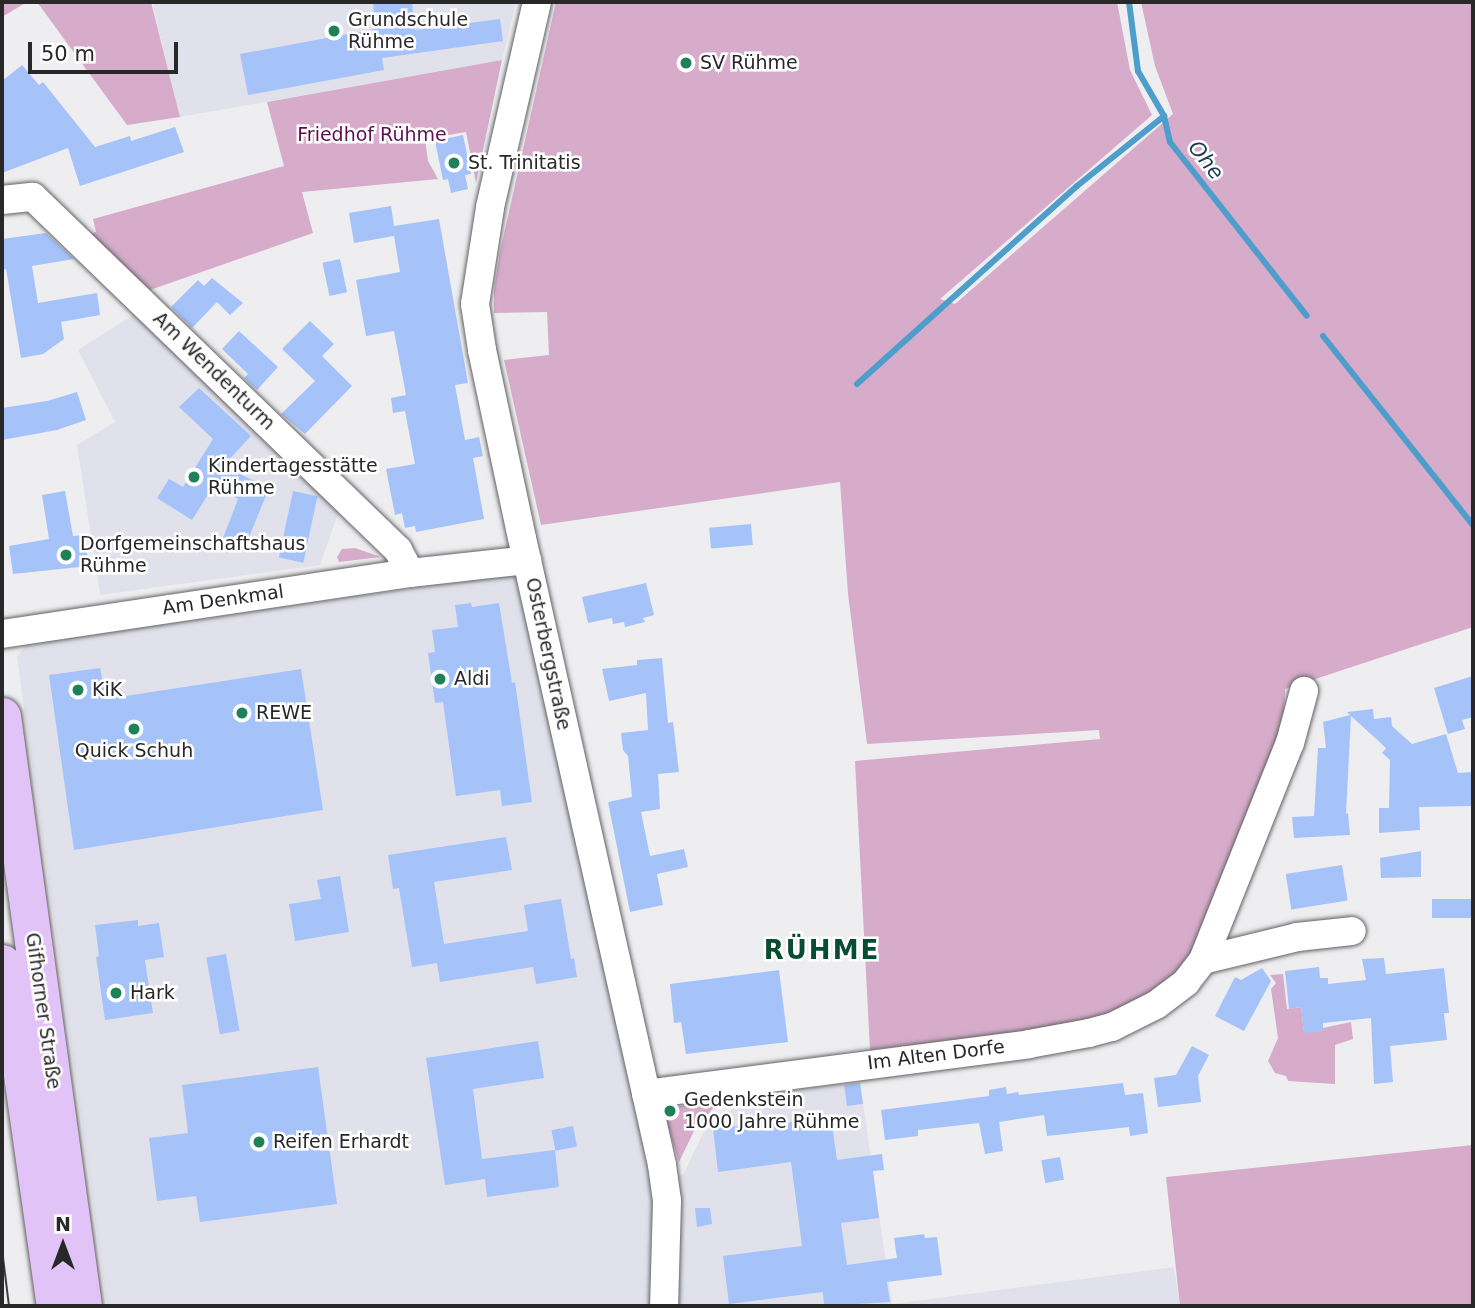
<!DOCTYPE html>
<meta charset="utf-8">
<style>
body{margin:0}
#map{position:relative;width:1475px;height:1308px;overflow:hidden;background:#eeeef1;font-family:"DejaVu Sans",sans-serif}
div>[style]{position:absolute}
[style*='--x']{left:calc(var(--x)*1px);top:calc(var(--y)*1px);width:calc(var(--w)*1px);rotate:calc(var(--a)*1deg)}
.built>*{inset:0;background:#e1e1ec}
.green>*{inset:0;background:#d6acca}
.stream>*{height:6px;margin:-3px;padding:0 3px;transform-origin:3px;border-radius:3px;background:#4d9ecb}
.building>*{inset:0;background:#a5c3f9;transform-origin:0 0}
.roads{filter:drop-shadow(0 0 2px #636365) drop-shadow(0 0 2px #636365)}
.minor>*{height:28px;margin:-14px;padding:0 14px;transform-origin:14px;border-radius:14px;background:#fff}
.major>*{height:37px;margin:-18.5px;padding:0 18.5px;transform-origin:18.5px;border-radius:18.5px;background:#e2c3f7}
.tram>*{height:2px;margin:-1px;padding:0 1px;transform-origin:1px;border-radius:1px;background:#3d3d3e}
.dots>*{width:19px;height:19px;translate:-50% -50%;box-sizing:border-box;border:4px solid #fff;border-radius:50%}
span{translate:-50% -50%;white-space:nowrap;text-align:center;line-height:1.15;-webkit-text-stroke:5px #fff;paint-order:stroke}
.poi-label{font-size:19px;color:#282829}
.left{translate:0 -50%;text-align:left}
.park-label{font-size:19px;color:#5f0f51}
.street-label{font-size:19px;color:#282829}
.water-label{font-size:21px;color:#1a3d51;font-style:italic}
.district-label{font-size:26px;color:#064d33;font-weight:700;letter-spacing:2px}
.frame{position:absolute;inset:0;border:4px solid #282829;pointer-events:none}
.north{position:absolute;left:28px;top:1210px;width:70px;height:70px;-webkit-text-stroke:5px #fff;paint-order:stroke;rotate:0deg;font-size:19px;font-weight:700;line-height:28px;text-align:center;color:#282829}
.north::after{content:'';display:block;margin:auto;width:24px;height:32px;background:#282829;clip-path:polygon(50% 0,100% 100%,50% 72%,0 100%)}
.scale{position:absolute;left:28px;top:42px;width:150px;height:32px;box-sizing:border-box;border:4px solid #282829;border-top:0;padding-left:9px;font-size:21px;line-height:24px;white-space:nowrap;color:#282829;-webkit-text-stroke:5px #fff;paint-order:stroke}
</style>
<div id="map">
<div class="built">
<div style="clip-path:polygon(152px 2px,516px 2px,502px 60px,180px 117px)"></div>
<div style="clip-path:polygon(136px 313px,340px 508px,320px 565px,100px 595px,77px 445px,115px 422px,78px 350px)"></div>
<div style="clip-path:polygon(520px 573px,635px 1096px,648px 1177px,683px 1175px,703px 1133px,749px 1096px,860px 1082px,892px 1304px,1174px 1267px,1180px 1306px,107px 1306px,17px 657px,27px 644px)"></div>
</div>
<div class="green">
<div style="clip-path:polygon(2px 2px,27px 2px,2px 17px)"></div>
<div style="clip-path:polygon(37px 2px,151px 2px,180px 117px,127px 125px)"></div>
<div style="clip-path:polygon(556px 2px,1117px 2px,1130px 70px,1152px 115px,940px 299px,955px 304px,1173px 114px,1155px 66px,1141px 2px,1473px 2px,1473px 627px,1285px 689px,1283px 743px,1193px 959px,1174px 981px,1099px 1022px,870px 1050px,855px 761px,1100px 739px,1099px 730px,867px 744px,848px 594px,840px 482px,541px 525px,504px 360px,549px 355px,547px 312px,494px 313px,494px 289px,500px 252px)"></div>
<div style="clip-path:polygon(502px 60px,476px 183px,466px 132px,425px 139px,428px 161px,438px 179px,302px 192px,313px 233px,150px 290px,90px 234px,96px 232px,93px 219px,284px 166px,267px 102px)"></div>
<div style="clip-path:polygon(355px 548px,381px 557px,339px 562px,337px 557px,342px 549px)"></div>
<div style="clip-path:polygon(1283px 974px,1287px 1009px,1301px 1007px,1304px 1032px,1351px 1022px,1353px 1039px,1335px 1045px,1335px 1084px,1288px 1081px,1286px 1076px,1275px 1073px,1268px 1061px,1278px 1038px,1271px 989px,1276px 983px,1270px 975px)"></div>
<div style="clip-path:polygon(717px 1104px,695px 1129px,679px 1162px,662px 1107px)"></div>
<div style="clip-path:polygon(1473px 1145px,1473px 1306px,1180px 1306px,1166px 1177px)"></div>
</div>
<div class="stream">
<div style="--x:1129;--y:2;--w:70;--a:82.6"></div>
<div style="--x:1138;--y:71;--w:52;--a:60"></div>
<div style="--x:1164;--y:116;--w:27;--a:77"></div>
<div style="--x:1170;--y:142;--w:221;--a:51.8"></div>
<div style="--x:1323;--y:336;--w:241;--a:51.6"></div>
<div style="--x:857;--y:384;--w:296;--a:-42"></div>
<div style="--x:1077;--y:186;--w:112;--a:-38.8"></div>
</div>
<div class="building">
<div style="clip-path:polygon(373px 2px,412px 2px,415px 30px,500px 19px,503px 41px,382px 58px,384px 70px,248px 95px,240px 54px,375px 29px)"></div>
<div style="clip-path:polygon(22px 65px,39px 85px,43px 82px,95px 147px,130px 136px,131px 141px,175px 127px,184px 152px,80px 186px,68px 148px,2px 173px,2px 81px)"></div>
<div style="clip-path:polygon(463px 135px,471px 174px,465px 175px,468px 189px,451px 193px,448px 179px,443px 180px,435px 141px)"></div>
<div style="clip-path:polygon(391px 206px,394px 226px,439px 219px,468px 383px,455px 385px,465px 440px,479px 437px,483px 456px,473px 458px,484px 519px,416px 532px,415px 526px,405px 528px,402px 513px,395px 515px,386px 469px,415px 464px,405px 411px,393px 413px,391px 398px,406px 395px,394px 331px,366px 336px,356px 280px,400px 272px,394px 236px,354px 243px,349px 213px)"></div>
<div style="clip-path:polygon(46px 233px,74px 259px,32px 266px,38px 303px,97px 293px,100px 315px,61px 322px,64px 339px,43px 354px,21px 358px,6px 269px,2px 270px,2px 239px)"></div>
<div style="left:340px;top:259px;width:34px;height:18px;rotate:78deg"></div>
<div style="clip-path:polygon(212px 278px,243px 303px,230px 315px,217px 302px,192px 328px,171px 307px,198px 280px,204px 286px)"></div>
<div style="clip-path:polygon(310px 321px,334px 344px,322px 356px,352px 386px,305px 434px,281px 414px,315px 381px,282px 349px)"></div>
<div style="clip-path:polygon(239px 331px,278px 367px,257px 390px,244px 378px,248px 374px,222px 349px)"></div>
<div style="clip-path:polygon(199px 388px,251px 436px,223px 466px,269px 488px,245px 547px,223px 538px,238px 499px,214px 485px,192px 520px,157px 498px,169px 479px,183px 487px,213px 439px,179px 407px)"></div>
<div style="clip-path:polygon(77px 392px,86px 420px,57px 430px,2px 440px,2px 408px,47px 401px)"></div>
<div style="clip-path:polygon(65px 491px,73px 536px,84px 535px,89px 566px,13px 574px,9px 546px,49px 539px,42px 495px)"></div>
<div style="left:293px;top:491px;width:25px;height:68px;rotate:12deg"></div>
<div style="left:751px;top:524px;width:21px;height:42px;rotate:85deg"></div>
<div style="clip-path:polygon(646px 583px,654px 615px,643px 618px,645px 622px,625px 627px,624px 622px,613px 624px,612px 618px,588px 623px,582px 597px)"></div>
<div style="clip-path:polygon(471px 603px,472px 607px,499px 603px,512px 683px,515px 682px,532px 802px,502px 806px,500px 790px,456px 796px,443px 702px,435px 703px,428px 653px,435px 652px,432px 630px,458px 627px,455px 605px)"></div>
<div style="clip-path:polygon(662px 658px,668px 723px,673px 722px,679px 772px,658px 774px,660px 809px,641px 812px,650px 856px,684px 849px,688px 867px,657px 874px,663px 905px,630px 912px,608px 802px,632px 797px,628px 756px,623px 750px,621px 733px,648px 730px,646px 693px,609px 701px,602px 669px,637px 665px,637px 660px)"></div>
<div style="clip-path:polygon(100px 668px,106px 699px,301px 669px,323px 810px,74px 850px,49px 675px)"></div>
<div style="clip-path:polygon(1473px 676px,1473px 717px,1462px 720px,1465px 729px,1448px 734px,1434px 688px)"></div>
<div style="clip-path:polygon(1373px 709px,1374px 719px,1391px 717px,1392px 726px,1412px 744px,1446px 734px,1458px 773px,1473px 772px,1473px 806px,1419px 807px,1420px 830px,1379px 833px,1379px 808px,1389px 808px,1390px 760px,1382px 753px,1386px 748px,1351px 716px,1346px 814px,1348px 813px,1350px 835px,1294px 838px,1292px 817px,1314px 816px,1318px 748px,1326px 748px,1323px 722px,1350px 715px,1347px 712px)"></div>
<div style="clip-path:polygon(506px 837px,512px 870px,434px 882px,444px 944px,528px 931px,524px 905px,561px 899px,571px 959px,574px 958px,577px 977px,536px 984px,533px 967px,440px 982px,437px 963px,412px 967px,399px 888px,393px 889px,388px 855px)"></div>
<div style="clip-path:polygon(1421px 851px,1421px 877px,1381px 878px,1380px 858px)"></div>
<div style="left:1342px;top:865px;width:36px;height:57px;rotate:81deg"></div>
<div style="clip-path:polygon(340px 876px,349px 932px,295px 941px,289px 904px,321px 899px,317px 880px)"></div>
<div style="left:1473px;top:899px;width:19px;height:41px;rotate:90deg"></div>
<div style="clip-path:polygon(138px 920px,138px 926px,159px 923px,164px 957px,145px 960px,153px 1013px,105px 1020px,96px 957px,99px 956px,95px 925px)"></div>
<div style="left:226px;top:954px;width:78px;height:20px;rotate:80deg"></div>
<div style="clip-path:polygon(1384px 958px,1386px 974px,1444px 968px,1449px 1013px,1444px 1013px,1447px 1040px,1390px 1046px,1393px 1082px,1374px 1084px,1371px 1018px,1323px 1023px,1323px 1031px,1304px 1033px,1301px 1007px,1289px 1009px,1285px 971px,1319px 967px,1320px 978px,1328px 978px,1328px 984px,1366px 980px,1362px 959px)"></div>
<div style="clip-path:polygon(1262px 968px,1271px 981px,1244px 1031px,1215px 1016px,1235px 977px,1241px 980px)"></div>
<div style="clip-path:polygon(779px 970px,788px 1042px,686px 1054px,681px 1022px,674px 1023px,670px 984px)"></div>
<div style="clip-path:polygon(538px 1041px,544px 1078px,473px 1089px,482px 1159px,555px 1150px,559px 1187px,487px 1197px,485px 1179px,445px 1185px,426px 1058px)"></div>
<div style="clip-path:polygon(1192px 1046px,1209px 1055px,1198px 1076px,1201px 1102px,1158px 1107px,1154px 1078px,1176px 1075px)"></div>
<div style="clip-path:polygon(318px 1067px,337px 1204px,200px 1222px,196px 1196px,157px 1201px,149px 1138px,188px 1133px,182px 1085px)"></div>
<div style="left:860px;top:1083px;width:21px;height:16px;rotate:82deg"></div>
<div style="clip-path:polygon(1123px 1083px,1125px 1095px,1143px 1093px,1148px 1133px,1130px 1136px,1129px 1127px,1047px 1136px,1044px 1115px,999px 1122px,1003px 1151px,985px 1154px,979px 1123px,918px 1130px,918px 1136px,885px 1140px,881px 1110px,989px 1096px,989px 1090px,1006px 1087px,1007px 1094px,1018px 1092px,1019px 1095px)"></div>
<div style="clip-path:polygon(786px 1120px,786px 1123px,805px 1120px,806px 1128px,832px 1125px,837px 1160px,882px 1154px,884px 1170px,873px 1171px,879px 1218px,841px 1223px,847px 1265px,897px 1258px,894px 1238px,924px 1234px,925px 1238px,937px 1237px,942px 1275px,887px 1282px,890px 1302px,824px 1306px,823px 1292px,729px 1304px,723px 1256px,802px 1246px,791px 1162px,718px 1172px,713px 1129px)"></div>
<div style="left:573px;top:1126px;width:21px;height:22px;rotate:79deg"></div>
<div style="left:1060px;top:1157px;width:23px;height:19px;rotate:80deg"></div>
<div style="clip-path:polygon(695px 1208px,710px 1208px,712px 1224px,697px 1227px)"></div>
</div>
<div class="roads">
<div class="minor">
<div style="--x:537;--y:2;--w:211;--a:102.9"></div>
<div style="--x:490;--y:208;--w:97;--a:98.9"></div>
<div style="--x:475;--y:304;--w:47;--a:81.3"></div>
<div style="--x:482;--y:350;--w:192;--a:78"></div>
<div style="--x:522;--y:538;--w:642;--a:77.41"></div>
<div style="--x:662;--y:1165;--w:36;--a:82"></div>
<div style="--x:667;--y:1201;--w:105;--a:91.6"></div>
<div style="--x:2;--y:200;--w:31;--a:-6"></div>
<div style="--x:33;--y:197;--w:508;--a:44.04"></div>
<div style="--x:398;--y:550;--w:26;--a:62"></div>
<div style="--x:2;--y:634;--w:413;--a:-8.5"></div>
<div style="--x:410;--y:573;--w:118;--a:-6.3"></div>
<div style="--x:1203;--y:960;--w:234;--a:-68.2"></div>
<div style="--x:1290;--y:743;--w:54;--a:-74.9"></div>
<div style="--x:646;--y:1094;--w:386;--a:-7.4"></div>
<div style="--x:1029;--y:1044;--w:61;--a:-10.4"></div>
<div style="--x:1089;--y:1033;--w:24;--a:-15"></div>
<div style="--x:1112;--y:1027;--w:49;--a:-26.6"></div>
<div style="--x:1156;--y:1005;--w:38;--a:-37"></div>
<div style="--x:1186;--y:982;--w:28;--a:-52"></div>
<div style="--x:1203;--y:960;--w:97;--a:-13.7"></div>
<div style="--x:1297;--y:937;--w:55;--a:-6.2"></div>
</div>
<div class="major">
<div style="--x:2;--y:716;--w:596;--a:82.18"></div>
<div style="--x:2;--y:963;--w:107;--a:79.7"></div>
<div style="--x:21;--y:1068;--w:240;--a:81.9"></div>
</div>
</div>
<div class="tram">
<div style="--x:2;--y:1249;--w:57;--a:83"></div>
</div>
<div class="dots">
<div style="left:334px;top:31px;background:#1f8159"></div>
<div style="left:686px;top:63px;background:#1f8159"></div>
<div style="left:454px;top:163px;background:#1f8159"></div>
<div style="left:194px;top:477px;background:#1f8159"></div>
<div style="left:66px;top:555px;background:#1f8159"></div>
<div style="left:440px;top:679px;background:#1f8159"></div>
<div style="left:78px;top:690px;background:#1f8159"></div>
<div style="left:242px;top:713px;background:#1f8159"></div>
<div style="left:134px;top:729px;background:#1f8159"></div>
<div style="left:116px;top:993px;background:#1f8159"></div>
<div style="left:670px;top:1111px;background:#1f8159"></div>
<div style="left:259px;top:1142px;background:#1f8159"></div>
</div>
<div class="poi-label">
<span class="left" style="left:348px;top:31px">Grundschule<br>Rühme</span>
<span class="left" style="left:700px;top:63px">SV Rühme</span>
<span class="left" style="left:468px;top:163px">St. Trinitatis</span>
<span class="left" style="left:208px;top:477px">Kindertagesstätte<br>Rühme</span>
<span class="left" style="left:80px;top:555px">Dorfgemeinschaftshaus<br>Rühme</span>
<span class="left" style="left:454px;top:679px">Aldi</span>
<span class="left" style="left:92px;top:690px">KiK</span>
<span class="left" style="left:256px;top:713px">REWE</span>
<span style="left:134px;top:751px">Quick Schuh</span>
<span class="left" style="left:130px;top:993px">Hark</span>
<span class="left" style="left:684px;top:1111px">Gedenkstein<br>1000 Jahre Rühme</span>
<span class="left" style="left:273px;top:1142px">Reifen Erhardt</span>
</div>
<div class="park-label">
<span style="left:372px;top:135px">Friedhof Rühme</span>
</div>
<div class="street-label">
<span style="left:214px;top:371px;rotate:44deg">Am Wendenturm</span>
<span style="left:223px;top:600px;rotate:-8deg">Am Denkmal</span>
<span style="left:548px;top:654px;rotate:78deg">Osterbergstraße</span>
<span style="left:43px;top:1011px;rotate:82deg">Gifhorner Straße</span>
<span style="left:936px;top:1055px;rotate:-7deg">Im Alten Dorfe</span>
</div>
<div class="water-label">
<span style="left:1206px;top:160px;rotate:52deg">Ohe</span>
</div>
<div class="district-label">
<span style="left:822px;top:951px">RÜHME</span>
</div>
<div class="frame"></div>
<div class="north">N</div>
<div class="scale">50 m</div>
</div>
